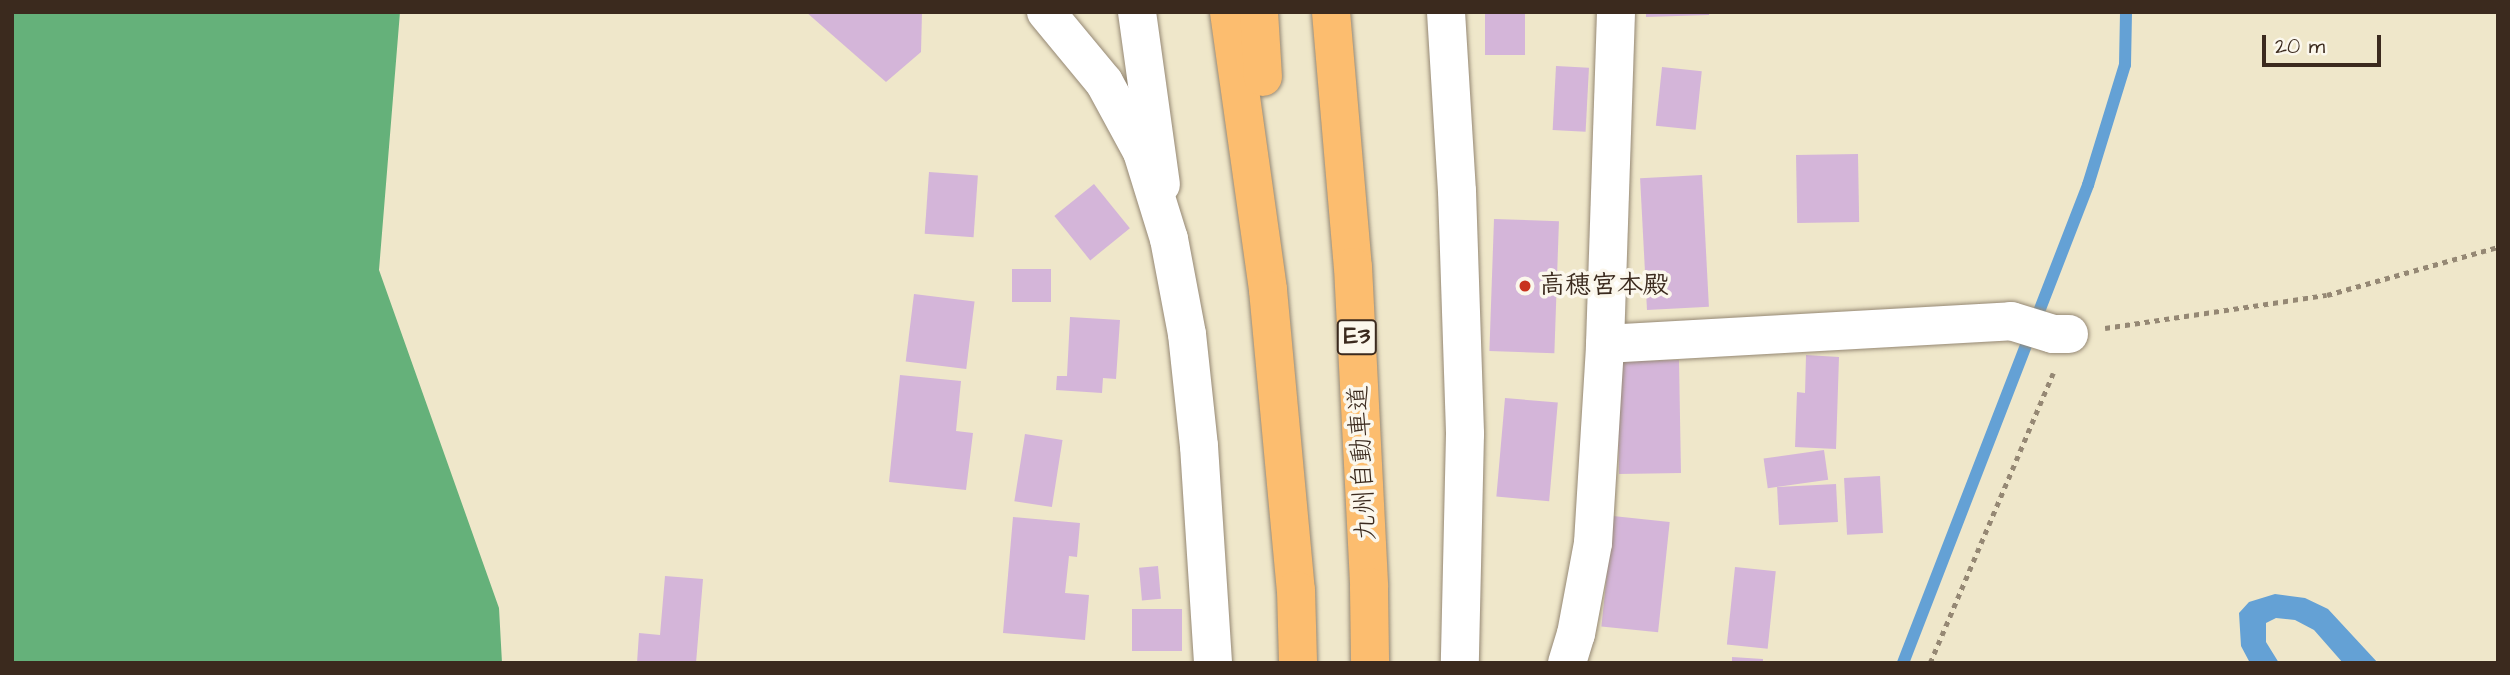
<!DOCTYPE html>
<meta charset="utf-8">
<style>
body{margin:0}
#map{position:relative;width:2510px;height:675px;overflow:hidden;background:#efe7ca;font-family:"Architects Daughter","Klee One",sans-serif}
div>[style]{position:absolute}
[style*='--x']{left:calc(var(--x)*1px);top:calc(var(--y)*1px);width:calc(var(--w)*1px);rotate:calc(var(--a)*1deg)}
.forest>*{inset:0;background:#65b17a}
.water>*{inset:0;background:#64a1d5}
.stream>*{height:12px;margin:-6px;padding:0 6px;transform-origin:6px;border-radius:6px;background:#64a1d5}
.building>*{inset:0;background:#d4b5d9;transform-origin:0 0}
.path>*{height:4.5px;margin-top:-2.25px;transform-origin:0;background:repeating-linear-gradient(90deg,#958874 0 5px,transparent 0 10px)}
.roads{filter:drop-shadow(0 0 2px #958874) drop-shadow(0 0 2px #958874)}
.minor>*{height:38px;margin:-19px;padding:0 19px;transform-origin:19px;border-radius:19px;background:#fff}
.tertiary>*{height:38px;margin:-19px;padding:0 19px;transform-origin:19px;border-radius:19px;background:#fff}
.motorway>*{height:38px;margin:-19px;padding:0 19px;transform-origin:19px;border-radius:19px;background:#fcbd6f}
.dots>*{width:19px;height:19px;translate:-50% -50%;box-sizing:border-box;border:4px solid #fbf7ec;border-radius:50%}
span{translate:-50% -50%;white-space:nowrap;text-align:center;line-height:1.15;-webkit-text-stroke:7px #fbf7ec;paint-order:stroke}
.shield-label span{padding:2px 5px;background:#fbf7ec;border:2px solid;border-radius:5px;-webkit-text-stroke-width:0}
.shield-label{font-size:24px;color:#3b2a1e;font-weight:700}
.poi-label{font-size:26px;color:#3b2a1e;font-weight:700}
.left{translate:0 -50%;text-align:left}
.street-label{font-size:26px;color:#3b2a1e}
.frame{position:absolute;inset:0;border:14px solid #3b2a1e;pointer-events:none}
.scale{position:absolute;left:2262px;top:35px;width:119px;height:32px;box-sizing:border-box;border:4px solid #3b2a1e;border-top:0;padding-left:9px;font-size:21px;line-height:24px;white-space:nowrap;color:#3b2a1e;-webkit-text-stroke:5px #fbf7ec;paint-order:stroke}
</style>
<div id="map">
<div class="forest">
<div style="clip-path:polygon(12px 12px,400px 12px,379px 270px,499px 608px,502px 663px,12px 663px)"></div>
</div>
<div class="water">
<div style="clip-path:polygon(2275px 594px,2305px 598px,2328px 609px,2378px 663px,2343px 663px,2314px 630px,2295px 620px,2276px 618px,2266px 623px,2266px 642px,2279px 663px,2250px 663px,2241px 646px,2239px 613px,2249px 602px)"></div>
</div>
<div class="stream">
<div style="--x:1903;--y:663;--w:513;--a:-68.84"></div>
<div style="--x:2088;--y:185;--w:126;--a:-72.9"></div>
<div style="--x:2125;--y:65;--w:53;--a:-88.9"></div>
</div>
<div class="building">
<div style="clip-path:polygon(806px 12px,922px 12px,921px 52px,886px 82px)"></div>
<div style="left:1485px;top:12px;width:40px;height:43px"></div>
<div style="clip-path:polygon(1646px 12px,1709px 12px,1709px 15px,1646px 17px)"></div>
<div style="left:1556px;top:66px;width:33px;height:64px;rotate:3deg"></div>
<div style="left:1662px;top:67px;width:40px;height:59px;rotate:6deg"></div>
<div style="left:1858px;top:154px;width:68px;height:62px;rotate:89deg"></div>
<div style="left:929px;top:172px;width:49px;height:62px;rotate:4deg"></div>
<div style="left:1702px;top:175px;width:132px;height:62px;rotate:87deg"></div>
<div style="left:1094px;top:184px;width:57px;height:51px;rotate:51deg"></div>
<div style="left:1494px;top:219px;width:65px;height:132px;rotate:2deg"></div>
<div style="left:1012px;top:269px;width:39px;height:33px"></div>
<div style="left:914px;top:294px;width:61px;height:68px;rotate:7deg"></div>
<div style="clip-path:polygon(1070px 317px,1120px 320px,1116px 379px,1103px 378px,1102px 393px,1056px 390px,1057px 376px,1067px 376px)"></div>
<div style="clip-path:polygon(1806px 355px,1839px 357px,1836px 449px,1795px 447px,1797px 392px,1805px 393px)"></div>
<div style="left:1679px;top:360px;width:113px;height:62px;rotate:89deg"></div>
<div style="clip-path:polygon(900px 375px,961px 381px,956px 431px,973px 433px,966px 490px,889px 482px)"></div>
<div style="left:1505px;top:398px;width:53px;height:99px;rotate:5deg"></div>
<div style="left:1025px;top:434px;width:38px;height:68px;rotate:9deg"></div>
<div style="left:1824px;top:450px;width:30px;height:61px;rotate:82deg"></div>
<div style="left:1880px;top:476px;width:57px;height:36px;rotate:87deg"></div>
<div style="left:1836px;top:484px;width:38px;height:59px;rotate:87deg"></div>
<div style="left:1613px;top:516px;width:57px;height:111px;rotate:6deg"></div>
<div style="clip-path:polygon(1013px 517px,1080px 523px,1077px 557px,1069px 556px,1065px 593px,1089px 595px,1085px 640px,1003px 633px)"></div>
<div style="left:1158px;top:566px;width:33px;height:19px;rotate:85deg"></div>
<div style="left:1735px;top:567px;width:41px;height:78px;rotate:6deg"></div>
<div style="clip-path:polygon(665px 576px,703px 579px,696px 663px,637px 663px,639px 633px,660px 635px)"></div>
<div style="left:1182px;top:609px;width:42px;height:50px;rotate:90deg"></div>
<div style="clip-path:polygon(1732px 657px,1763px 659px,1763px 663px,1732px 663px)"></div>
</div>
<div class="path">
<div style="--x:2105;--y:328;--w:224;--a:-8.5"></div>
<div style="--x:2327;--y:295;--w:178;--a:-15.7"></div>
<div style="--x:1930;--y:663;--w:315;--a:-67"></div>
</div>
<div class="roads">
<div class="minor">
<div style="--x:1137;--y:12;--w:174;--a:82.1"></div>
<div style="--x:1605;--y:344;--w:407;--a:-3.2"></div>
<div style="--x:2011;--y:321;--w:44;--a:17.2"></div>
<div style="--x:2053;--y:334;--w:16;--a:0"></div>
<div style="--x:1567;--y:663;--w:30;--a:-73"></div>
<div style="--x:1576;--y:634;--w:93;--a:-79.4"></div>
<div style="--x:1593;--y:543;--w:199;--a:-86.5"></div>
<div style="--x:1605;--y:344;--w:332;--a:-88.1"></div>
</div>
<div class="tertiary">
<div style="--x:1046;--y:12;--w:91;--a:50.4"></div>
<div style="--x:1104;--y:82;--w:80;--a:61.5"></div>
<div style="--x:1142;--y:152;--w:91;--a:72.8"></div>
<div style="--x:1169;--y:239;--w:97;--a:79.3"></div>
<div style="--x:1187;--y:334;--w:113;--a:83.9"></div>
<div style="--x:1199;--y:446;--w:217;--a:86.3"></div>
<div style="--x:1446;--y:12;--w:179;--a:86.5"></div>
<div style="--x:1457;--y:191;--w:243;--a:88.1"></div>
<div style="--x:1465;--y:434;--w:229;--a:91.3"></div>
</div>
<div class="motorway">
<div style="--x:1229;--y:12;--w:281;--a:82"></div>
<div style="--x:1268;--y:290;--w:301;--a:84.7"></div>
<div style="--x:1296;--y:590;--w:73;--a:88.4"></div>
<div style="--x:1259;--y:12;--w:65;--a:86.5"></div>
<div style="--x:1331;--y:12;--w:256;--a:85.1"></div>
<div style="--x:1353;--y:267;--w:320;--a:87.1"></div>
<div style="--x:1369;--y:587;--w:76;--a:89.2"></div>
</div>
</div>
<div class="dots">
<div style="left:1525px;top:286px;background:#c8321e"></div>
</div>
<div class="shield-label">
<span style="left:1357px;top:337px">E3</span>
</div>
<div class="poi-label">
<span class="left" style="left:1539px;top:286px">高穂宮本殿</span>
</div>
<div class="street-label">
<span style="left:1363px;top:463px;rotate:-93deg">九州自動車道</span>
</div>
<div class="frame"></div>
<div class="scale">20 m</div>
</div>
